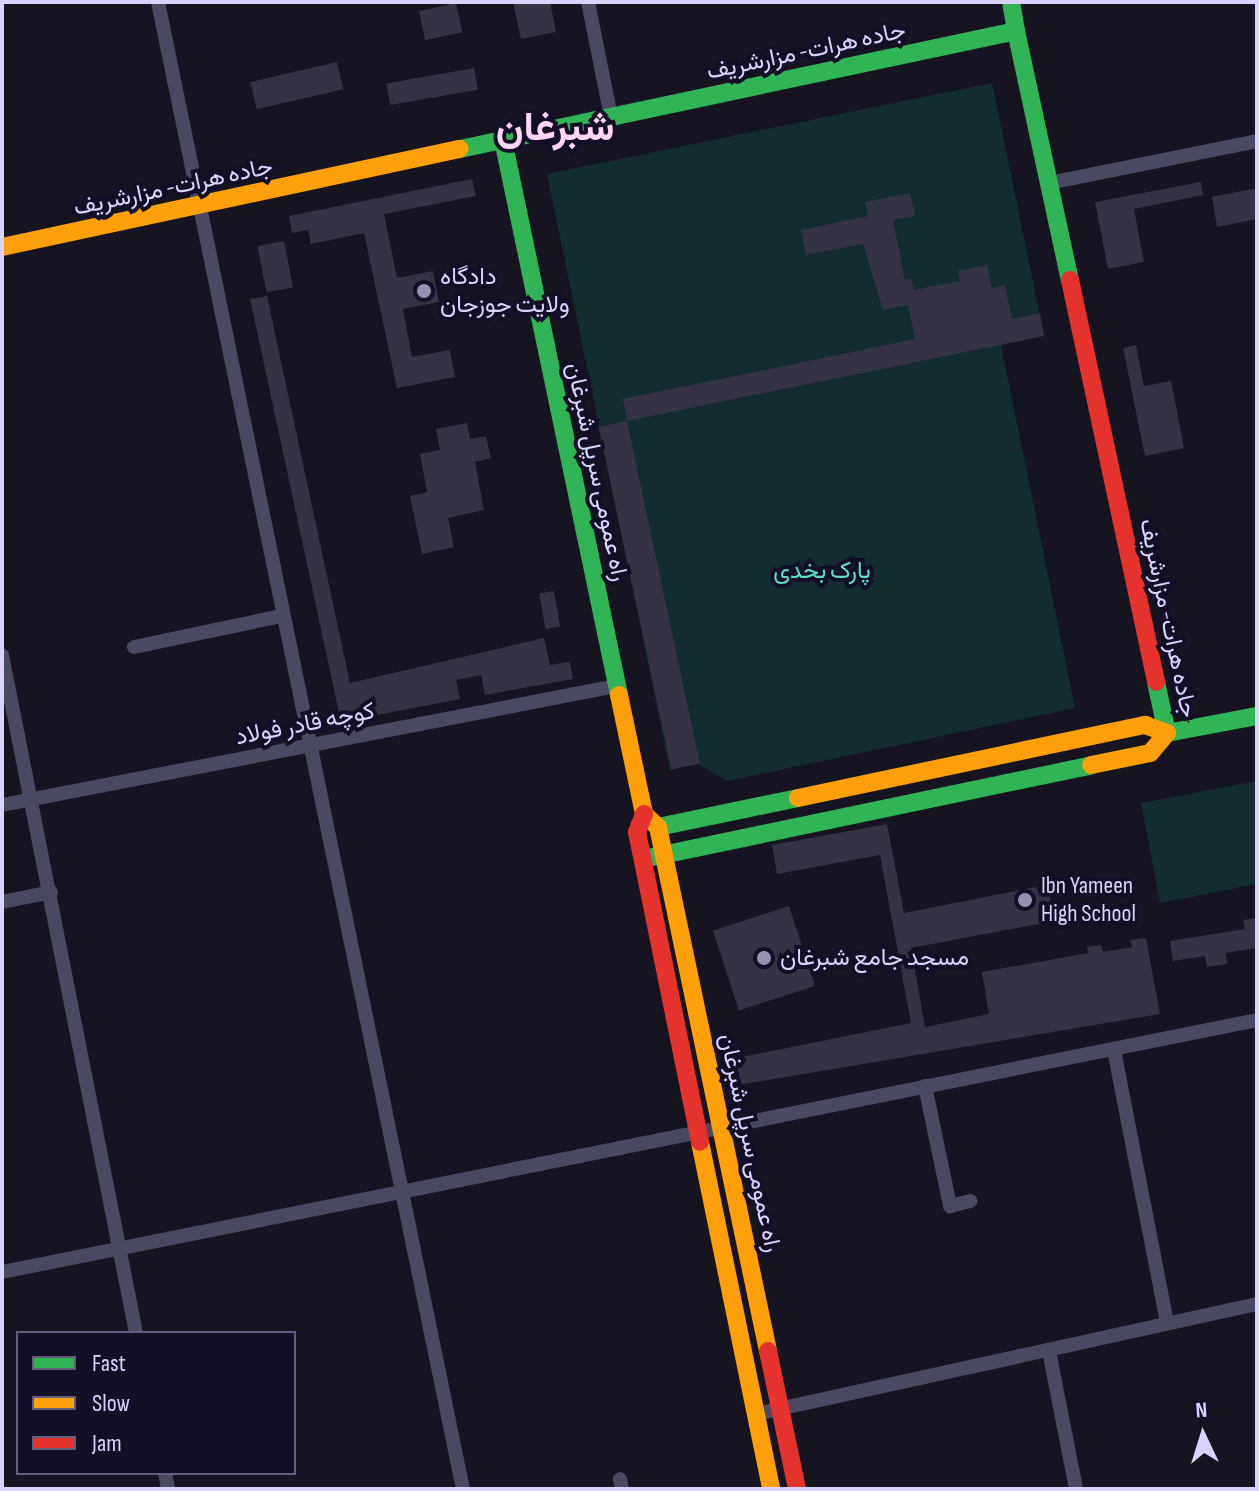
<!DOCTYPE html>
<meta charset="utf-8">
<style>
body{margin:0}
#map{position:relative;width:1259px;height:1491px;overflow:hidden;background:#161421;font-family:"Sofia Sans Condensed",Vazirmatn,sans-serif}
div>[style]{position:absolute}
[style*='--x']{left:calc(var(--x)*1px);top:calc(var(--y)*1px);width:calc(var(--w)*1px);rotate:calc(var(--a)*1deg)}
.green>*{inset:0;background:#132c2d}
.building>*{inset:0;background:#343243;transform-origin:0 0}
.street>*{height:14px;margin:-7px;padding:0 7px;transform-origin:7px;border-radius:7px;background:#4a4962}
.fast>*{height:18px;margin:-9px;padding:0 9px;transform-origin:9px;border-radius:9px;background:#30b455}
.slow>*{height:18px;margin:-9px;padding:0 9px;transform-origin:9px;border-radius:9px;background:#ff9f0a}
.jam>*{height:18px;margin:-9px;padding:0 9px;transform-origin:9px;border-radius:9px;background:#e5322d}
.dots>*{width:22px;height:22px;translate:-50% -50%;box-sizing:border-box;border:4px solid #130f26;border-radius:50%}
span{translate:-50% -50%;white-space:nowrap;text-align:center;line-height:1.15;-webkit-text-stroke:8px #130f26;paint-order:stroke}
.street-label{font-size:24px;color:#d9d4ff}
.poi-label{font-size:24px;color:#d9d4ff}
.left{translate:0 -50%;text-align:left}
.park-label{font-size:24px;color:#5fe0c0}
.town-label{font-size:40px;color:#ffd6f0;font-weight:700}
.frame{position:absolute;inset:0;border:4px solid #d9d4ff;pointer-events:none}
.legend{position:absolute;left:16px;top:1331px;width:280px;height:144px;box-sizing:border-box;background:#130f26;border:2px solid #625e7d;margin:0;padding:10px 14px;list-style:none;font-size:24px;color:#d9d4ff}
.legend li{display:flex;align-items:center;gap:16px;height:40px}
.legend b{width:40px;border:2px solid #625e7d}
.north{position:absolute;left:1163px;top:1395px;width:80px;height:80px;-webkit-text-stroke:6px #130f26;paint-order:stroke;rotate:356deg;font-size:22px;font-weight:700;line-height:32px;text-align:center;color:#d9d4ff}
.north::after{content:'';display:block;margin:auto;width:28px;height:36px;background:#d9d4ff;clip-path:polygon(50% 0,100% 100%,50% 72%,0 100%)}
</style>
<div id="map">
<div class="green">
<div style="clip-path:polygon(992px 83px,1044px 335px,1001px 345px,1075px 708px,727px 781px,698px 764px,670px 770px,547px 174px)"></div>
<div style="clip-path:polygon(1257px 781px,1257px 884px,1160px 903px,1141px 803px)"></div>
</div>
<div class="building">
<div style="clip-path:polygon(513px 2px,550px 2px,556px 32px,521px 39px)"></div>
<div style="left:456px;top:3px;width:30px;height:38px;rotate:78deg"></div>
<div style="left:337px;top:62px;width:28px;height:89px;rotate:77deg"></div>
<div style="left:474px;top:68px;width:22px;height:89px;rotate:80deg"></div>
<div style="clip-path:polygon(472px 179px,476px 196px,384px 214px,397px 278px,433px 271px,439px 302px,403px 309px,412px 357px,450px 350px,455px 377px,397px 388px,364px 233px,311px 244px,308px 230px,292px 233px,289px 216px)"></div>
<div style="clip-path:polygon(1201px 182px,1203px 195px,1134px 209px,1144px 262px,1108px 269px,1095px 202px)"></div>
<div style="clip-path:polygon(1257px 188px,1257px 219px,1217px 227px,1212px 197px)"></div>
<div style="clip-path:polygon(910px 193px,915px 216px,893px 220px,905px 280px,911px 278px,914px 290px,960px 281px,958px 271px,987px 265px,992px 288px,1005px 285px,1012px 319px,1040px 313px,1044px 336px,627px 421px,623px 399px,915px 339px,908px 305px,883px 310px,863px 244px,806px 255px,801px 230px,868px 216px,865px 202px)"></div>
<div style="left:284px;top:241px;width:47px;height:27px;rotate:79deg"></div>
<div style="clip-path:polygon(267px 296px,350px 683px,544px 638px,550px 665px,570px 662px,573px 679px,485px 695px,481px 675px,456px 680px,460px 699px,341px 722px,250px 299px)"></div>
<div style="clip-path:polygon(1136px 345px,1144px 386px,1171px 381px,1184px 448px,1145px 456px,1123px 348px)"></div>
<div style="left:627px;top:421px;width:350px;height:29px;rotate:78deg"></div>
<div style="clip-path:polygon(467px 423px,470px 439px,486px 436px,491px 458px,475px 462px,484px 510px,448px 518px,454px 547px,422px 554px,410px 496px,427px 492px,420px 454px,440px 450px,436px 429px)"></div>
<div style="left:554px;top:591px;width:36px;height:15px;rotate:80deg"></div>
<div style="clip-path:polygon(887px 824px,904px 913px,1036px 887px,1040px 895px,1049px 892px,1054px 921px,911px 948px,925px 1027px,989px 1014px,982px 972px,1088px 953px,1087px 947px,1101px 945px,1103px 952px,1132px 947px,1130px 940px,1146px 938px,1160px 1014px,732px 1086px,727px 1060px,911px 1023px,880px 855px,777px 874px,772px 845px)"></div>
<div style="left:789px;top:906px;width:84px;height:80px;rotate:72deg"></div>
<div style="clip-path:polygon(1257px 918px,1257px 948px,1226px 953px,1227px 964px,1207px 967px,1205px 956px,1173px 961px,1170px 941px,1245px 929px,1243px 920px)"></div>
</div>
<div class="street">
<div style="--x:158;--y:2;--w:1518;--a:78.41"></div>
<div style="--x:588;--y:2;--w:117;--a:78.7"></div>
<div style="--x:1049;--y:183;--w:212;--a:-11.4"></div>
<div style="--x:134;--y:647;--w:150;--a:-11.9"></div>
<div style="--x:2;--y:655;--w:691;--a:78.82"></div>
<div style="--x:2;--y:805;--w:625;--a:-10.97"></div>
<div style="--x:2;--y:902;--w:50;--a:-11.5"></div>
<div style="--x:1114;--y:1050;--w:278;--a:79"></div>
<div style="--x:925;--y:1086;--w:123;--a:78.2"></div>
<div style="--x:950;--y:1206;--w:21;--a:-14"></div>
<div style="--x:2;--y:1272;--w:1280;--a:-11.35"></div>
<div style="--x:1049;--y:1351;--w:141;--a:78.9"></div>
<div style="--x:756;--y:1414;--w:513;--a:-12.38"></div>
<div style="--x:165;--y:1473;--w:16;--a:79"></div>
<div style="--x:620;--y:1479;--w:10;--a:79"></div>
</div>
<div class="fast">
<div style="--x:1011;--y:2;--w:29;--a:80"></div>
<div style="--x:503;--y:140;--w:567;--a:78.19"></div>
<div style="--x:460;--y:149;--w:568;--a:-11.98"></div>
<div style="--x:1016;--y:31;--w:255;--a:77.8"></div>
<div style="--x:1156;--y:682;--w:52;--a:77.8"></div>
<div style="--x:1167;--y:733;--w:92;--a:-10.7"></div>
<div style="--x:658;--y:827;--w:143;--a:-11.7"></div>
<div style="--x:643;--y:859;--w:458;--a:-11.8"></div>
</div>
<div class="slow">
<div style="--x:2;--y:247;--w:468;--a:-12.1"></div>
<div style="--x:619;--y:695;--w:122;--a:78.1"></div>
<div style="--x:644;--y:814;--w:19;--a:43"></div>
<div style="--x:658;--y:827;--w:535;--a:78.14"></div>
<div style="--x:798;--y:798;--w:355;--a:-11.9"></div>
<div style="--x:1145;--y:725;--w:23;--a:20"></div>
<div style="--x:1167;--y:733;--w:26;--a:130"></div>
<div style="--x:1150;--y:753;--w:60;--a:168.5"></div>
<div style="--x:700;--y:1142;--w:354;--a:78.4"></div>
</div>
<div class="jam">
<div style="--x:1070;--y:280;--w:411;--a:77.9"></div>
<div style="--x:644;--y:814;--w:19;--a:111"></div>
<div style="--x:637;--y:832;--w:316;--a:78.5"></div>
<div style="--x:768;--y:1351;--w:141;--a:78.1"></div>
</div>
<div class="dots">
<div style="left:424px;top:291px;background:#9591b1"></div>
<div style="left:1025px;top:900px;background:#9591b1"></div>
<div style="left:764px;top:958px;background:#9591b1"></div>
</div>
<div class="street-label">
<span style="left:806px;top:51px;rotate:-12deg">جاده هرات- مزارشریف</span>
<span style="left:173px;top:187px;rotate:-12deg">جاده هرات- مزارشریف</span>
<span style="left:597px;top:472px;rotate:78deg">راه عمومی سرپل شبرغان</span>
<span style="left:1168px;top:618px;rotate:78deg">جاده هرات- مزارشریف</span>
<span style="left:305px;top:724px;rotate:-11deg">کوچه قادر فولاد</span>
<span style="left:750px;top:1143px;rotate:78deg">راه عمومی سرپل شبرغان</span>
</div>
<div class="poi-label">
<span class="left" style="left:440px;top:291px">دادگاه<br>ولایت جوزجان</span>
<span class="left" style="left:1041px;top:900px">Ibn Yameen<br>High School</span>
<span class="left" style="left:780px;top:958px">مسجد جامع شبرغان</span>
</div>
<div class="park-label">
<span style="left:822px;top:571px">پارک بخدی</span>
</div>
<div class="town-label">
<span style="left:555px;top:128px">شبرغان</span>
</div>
<div class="frame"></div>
<ul class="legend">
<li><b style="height:10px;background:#30b455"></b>Fast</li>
<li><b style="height:10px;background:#ff9f0a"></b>Slow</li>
<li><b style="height:10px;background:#e5322d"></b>Jam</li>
</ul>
<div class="north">N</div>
</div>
